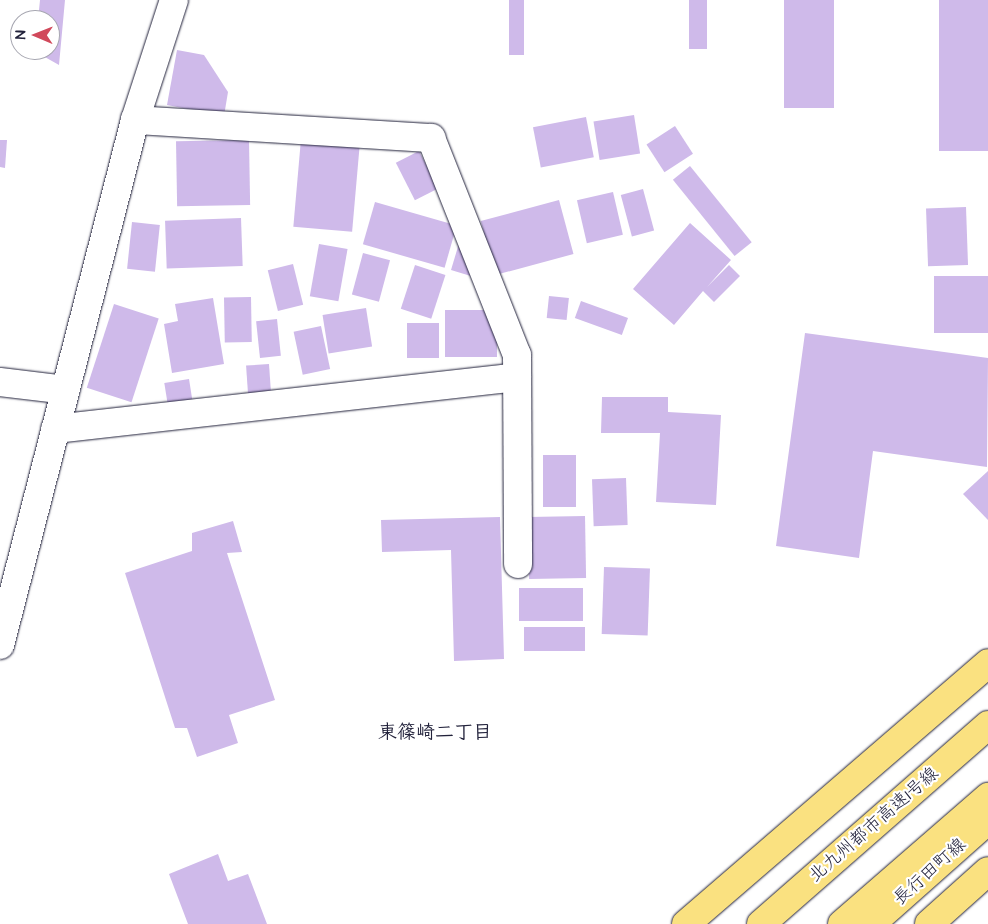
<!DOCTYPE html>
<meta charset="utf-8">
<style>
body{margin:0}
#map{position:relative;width:988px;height:924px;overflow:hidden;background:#fff;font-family:"Architects Daughter","Klee One",sans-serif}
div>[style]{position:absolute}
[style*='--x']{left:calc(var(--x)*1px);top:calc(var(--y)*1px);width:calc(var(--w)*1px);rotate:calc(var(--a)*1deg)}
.building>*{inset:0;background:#cfbaea;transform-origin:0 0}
.roads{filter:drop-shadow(0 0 1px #22223b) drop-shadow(0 0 1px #22223b)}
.minor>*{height:28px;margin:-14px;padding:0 14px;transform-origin:14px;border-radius:14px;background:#fff}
.major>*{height:28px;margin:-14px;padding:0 14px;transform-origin:14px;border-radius:14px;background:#fae180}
.highway>*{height:28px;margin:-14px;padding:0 14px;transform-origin:14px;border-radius:14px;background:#fae180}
span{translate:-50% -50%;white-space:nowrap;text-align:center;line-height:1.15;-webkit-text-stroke:4.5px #fff;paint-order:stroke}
.street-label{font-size:18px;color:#22223b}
.neighbourhood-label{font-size:19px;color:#22223b;font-weight:700}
.north{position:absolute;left:10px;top:10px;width:50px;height:50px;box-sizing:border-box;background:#fff;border:1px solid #a7a7b1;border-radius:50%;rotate:271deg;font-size:14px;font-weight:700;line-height:20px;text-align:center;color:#22223b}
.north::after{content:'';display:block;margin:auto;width:18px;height:22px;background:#d1495b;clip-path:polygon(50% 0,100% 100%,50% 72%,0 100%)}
</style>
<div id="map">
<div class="building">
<div style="clip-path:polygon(40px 0,65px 0,59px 65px,36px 52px,50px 50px,50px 20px,38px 20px)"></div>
<div style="left:509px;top:0;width:15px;height:55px"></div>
<div style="left:689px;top:0;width:18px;height:49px"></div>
<div style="left:784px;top:0;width:50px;height:108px"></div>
<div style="left:939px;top:0;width:49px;height:151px"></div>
<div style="clip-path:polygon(177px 50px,204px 55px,228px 92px,224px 116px,167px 105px)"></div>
<div style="left:634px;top:115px;width:39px;height:41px;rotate:81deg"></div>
<div style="left:586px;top:117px;width:41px;height:54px;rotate:79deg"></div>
<div style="left:675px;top:126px;width:33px;height:34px;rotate:57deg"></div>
<div style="left:301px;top:139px;width:59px;height:88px;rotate:5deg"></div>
<div style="clip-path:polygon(0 140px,7px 140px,5px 168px,0 167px)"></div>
<div style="left:249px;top:140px;width:65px;height:73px;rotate:89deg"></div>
<div style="left:419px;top:151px;width:42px;height:26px;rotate:63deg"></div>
<div style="left:690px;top:166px;width:98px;height:22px;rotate:51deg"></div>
<div style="left:643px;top:189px;width:43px;height:23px;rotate:75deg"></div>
<div style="left:613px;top:192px;width:44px;height:37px;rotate:77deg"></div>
<div style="left:559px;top:200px;width:56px;height:81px;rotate:75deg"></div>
<div style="left:375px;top:202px;width:85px;height:44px;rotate:16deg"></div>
<div style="left:966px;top:207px;width:58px;height:40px;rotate:88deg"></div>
<div style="left:241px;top:218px;width:48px;height:76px;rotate:88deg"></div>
<div style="left:132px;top:222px;width:28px;height:47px;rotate:6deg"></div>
<div style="clip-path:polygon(690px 223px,731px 260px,707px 287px,729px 265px,740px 276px,714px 302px,703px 291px,674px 325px,633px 289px)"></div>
<div style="clip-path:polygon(460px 240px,474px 277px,451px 270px)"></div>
<div style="left:319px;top:244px;width:29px;height:53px;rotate:10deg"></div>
<div style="left:363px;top:253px;width:28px;height:43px;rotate:15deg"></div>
<div style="left:293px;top:264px;width:42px;height:26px;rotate:76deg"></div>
<div style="left:415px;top:265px;width:32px;height:46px;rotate:18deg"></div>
<div style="left:934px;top:276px;width:54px;height:57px"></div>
<div style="left:549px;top:296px;width:20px;height:22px;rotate:6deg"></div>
<div style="left:251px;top:297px;width:45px;height:27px;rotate:89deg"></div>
<div style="clip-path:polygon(213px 298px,224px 364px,172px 373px,164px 324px,178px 321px,175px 304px)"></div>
<div style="left:581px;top:301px;width:50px;height:18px;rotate:20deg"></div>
<div style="left:114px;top:304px;width:47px;height:88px;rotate:18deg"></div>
<div style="left:366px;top:308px;width:39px;height:44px;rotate:81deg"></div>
<div style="left:445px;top:310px;width:52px;height:47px"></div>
<div style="left:277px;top:319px;width:37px;height:21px;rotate:84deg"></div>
<div style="left:407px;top:323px;width:32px;height:35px"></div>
<div style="left:321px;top:326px;width:44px;height:28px;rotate:78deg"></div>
<div style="clip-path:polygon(805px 333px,988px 358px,987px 467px,873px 451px,859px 558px,776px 546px)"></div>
<div style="left:269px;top:364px;width:29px;height:23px;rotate:86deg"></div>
<div style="left:189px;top:379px;width:24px;height:25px;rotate:81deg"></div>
<div style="clip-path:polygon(602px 397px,668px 397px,668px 412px,721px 415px,716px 505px,656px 502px,660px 433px,601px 433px)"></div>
<div style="left:543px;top:455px;width:33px;height:52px"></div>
<div style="clip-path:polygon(988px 471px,988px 520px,963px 494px)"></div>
<div style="left:626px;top:478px;width:47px;height:34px;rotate:88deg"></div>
<div style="left:585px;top:516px;width:62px;height:57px;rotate:89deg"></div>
<div style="clip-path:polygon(500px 517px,504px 659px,454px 661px,451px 550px,382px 552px,381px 520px)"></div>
<div style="clip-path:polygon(233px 521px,242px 552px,227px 553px,275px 700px,229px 715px,238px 743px,197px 757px,187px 728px,175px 728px,125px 573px,192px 551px,192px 533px)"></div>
<div style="left:604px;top:567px;width:46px;height:67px;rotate:2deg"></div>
<div style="left:519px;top:588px;width:64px;height:33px"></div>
<div style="left:524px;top:627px;width:61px;height:24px"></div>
<div style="clip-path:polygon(218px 854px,228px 881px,248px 874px,267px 924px,188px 924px,169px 874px)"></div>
</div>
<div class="roads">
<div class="minor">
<div style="--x:135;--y:120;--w:297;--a:3.5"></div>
<div style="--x:431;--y:138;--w:233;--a:68.4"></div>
<div style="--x:517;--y:355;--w:209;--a:89.7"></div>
<div style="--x:0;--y:382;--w:66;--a:6.9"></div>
<div style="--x:55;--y:429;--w:465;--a:-6.4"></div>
<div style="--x:0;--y:645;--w:542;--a:-75.58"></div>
<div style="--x:135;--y:120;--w:126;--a:-72"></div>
</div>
<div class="major">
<div style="--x:871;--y:924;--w:157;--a:-41.6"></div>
</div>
<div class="highway">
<div style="--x:686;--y:924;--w:399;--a:-40.8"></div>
<div style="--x:761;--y:924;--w:302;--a:-41.2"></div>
<div style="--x:842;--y:924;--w:194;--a:-41"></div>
<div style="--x:929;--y:924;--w:79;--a:-41.9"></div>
</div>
</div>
<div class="street-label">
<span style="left:874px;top:825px;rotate:-41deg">北九州都市高速1号線</span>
<span style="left:930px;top:872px;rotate:-42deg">長行田町線</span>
</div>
<div class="neighbourhood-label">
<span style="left:435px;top:733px">東篠崎二丁目</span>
</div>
<div class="north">N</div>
</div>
